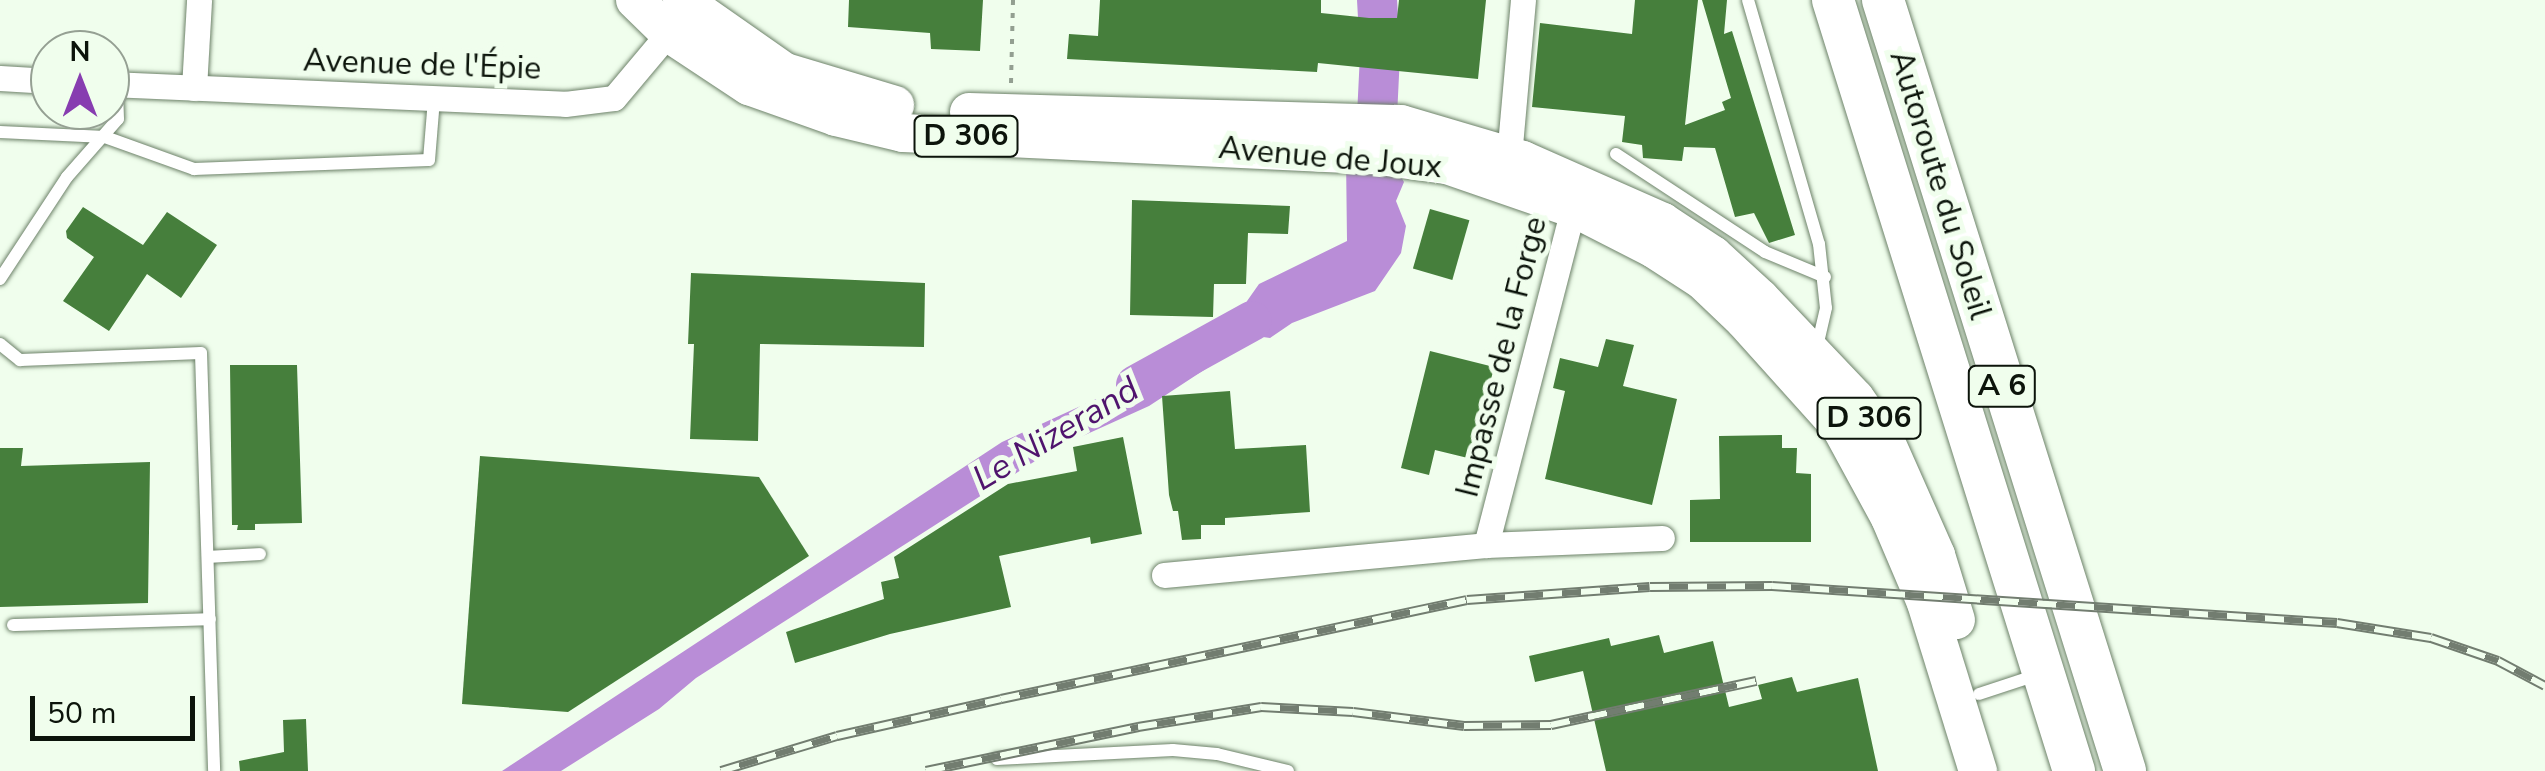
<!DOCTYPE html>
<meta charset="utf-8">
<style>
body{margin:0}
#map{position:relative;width:2545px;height:771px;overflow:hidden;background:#f0feed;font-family:"Nunito Sans",sans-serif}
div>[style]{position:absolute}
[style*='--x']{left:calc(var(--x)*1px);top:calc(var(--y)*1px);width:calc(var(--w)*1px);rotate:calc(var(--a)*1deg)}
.water>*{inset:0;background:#b98dd7}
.river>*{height:40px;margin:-20px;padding:0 20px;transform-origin:20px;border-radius:20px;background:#b98dd7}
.building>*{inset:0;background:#467f3c;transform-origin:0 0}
.path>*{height:4px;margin-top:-2px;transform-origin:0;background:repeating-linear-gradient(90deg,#939f91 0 5px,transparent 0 13px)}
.roads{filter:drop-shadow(0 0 2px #6d8269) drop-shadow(0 0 2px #6d8269)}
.service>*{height:12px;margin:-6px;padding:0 6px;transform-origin:6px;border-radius:6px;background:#fff}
.minor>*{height:25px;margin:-12.5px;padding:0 12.5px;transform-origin:12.5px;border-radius:12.5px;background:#fff}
.primary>*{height:38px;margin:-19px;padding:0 19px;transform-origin:19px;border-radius:19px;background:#fff}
.motorway>*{height:42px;margin:-21px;padding:0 21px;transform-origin:21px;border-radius:21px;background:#fff}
.rail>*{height:10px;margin-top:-5px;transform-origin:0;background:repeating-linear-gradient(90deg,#f0feed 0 19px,#727d70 0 38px);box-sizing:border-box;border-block:2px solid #727d70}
span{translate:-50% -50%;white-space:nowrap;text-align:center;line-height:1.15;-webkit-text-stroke:10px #f0feed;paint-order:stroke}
.shield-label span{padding:2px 8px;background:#f0feed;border:2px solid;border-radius:8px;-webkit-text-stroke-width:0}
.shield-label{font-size:30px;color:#0c140b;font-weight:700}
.street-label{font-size:32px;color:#0c140b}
.water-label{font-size:35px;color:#4f146d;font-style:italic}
.north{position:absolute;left:30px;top:30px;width:100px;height:100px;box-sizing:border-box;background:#f0feed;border:2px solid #95a093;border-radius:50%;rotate:0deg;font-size:28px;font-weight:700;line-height:40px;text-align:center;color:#0c140b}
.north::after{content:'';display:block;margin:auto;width:35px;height:45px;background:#873db0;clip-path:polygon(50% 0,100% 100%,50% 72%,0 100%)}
.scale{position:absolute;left:30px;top:696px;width:165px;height:45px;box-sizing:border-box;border:5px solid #0c140b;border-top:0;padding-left:12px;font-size:30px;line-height:35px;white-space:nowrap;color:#0c140b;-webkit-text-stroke:8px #f0feed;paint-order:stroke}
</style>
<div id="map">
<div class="water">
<div style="clip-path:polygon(1389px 156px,1404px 182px,1396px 201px,1406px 226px,1401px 253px,1375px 291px,1292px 323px,1270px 338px,1256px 336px,1149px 406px,1054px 449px,696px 678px,659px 709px,561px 771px,502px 771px,1002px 442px,1199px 352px,1233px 321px,1259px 284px,1347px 241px,1346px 157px)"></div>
</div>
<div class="river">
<div style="--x:1375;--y:157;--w:104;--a:-87.2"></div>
<div style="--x:1380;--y:53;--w:53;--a:-93.2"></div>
<div style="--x:1136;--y:385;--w:132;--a:-28.9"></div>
</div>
<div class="building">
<div style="clip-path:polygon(849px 0,983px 0,980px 51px,931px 49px,930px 33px,848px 27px)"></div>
<div style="clip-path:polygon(1100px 0,1321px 0,1321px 13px,1369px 18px,1397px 18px,1399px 0,1486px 0,1478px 79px,1318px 63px,1317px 72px,1067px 59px,1069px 34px,1098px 36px)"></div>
<div style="clip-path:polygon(1635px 0,1698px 0,1685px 125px,1725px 110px,1722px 102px,1731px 98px,1702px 0,1727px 0,1724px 34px,1732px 31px,1795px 235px,1769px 243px,1754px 213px,1735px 217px,1715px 148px,1684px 147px,1682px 161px,1643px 158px,1642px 145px,1622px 142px,1625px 116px,1532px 107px,1540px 23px,1632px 34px)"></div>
<div style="clip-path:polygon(1132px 200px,1290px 206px,1288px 234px,1248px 233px,1246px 284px,1214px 284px,1213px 317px,1130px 315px)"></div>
<div style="clip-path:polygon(83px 207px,143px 245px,167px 212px,217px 245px,181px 298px,147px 274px,109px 331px,63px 301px,94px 257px,67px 238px,66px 231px)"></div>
<div style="left:1430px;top:209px;width:41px;height:62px;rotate:16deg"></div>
<div style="clip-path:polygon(691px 273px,925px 283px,924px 347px,760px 344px,758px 441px,690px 439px,694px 344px,688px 344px)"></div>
<div style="clip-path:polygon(1606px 339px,1634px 345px,1623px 386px,1677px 399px,1652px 505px,1545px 479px,1565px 391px,1553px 388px,1560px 358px,1598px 367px)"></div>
<div style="clip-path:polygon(1430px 351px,1494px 367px,1472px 459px,1435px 450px,1429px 475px,1401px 468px)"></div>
<div style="clip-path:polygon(230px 365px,297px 365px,302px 523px,255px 524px,255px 530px,237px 530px,238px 525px,232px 525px)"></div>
<div style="clip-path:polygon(1230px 391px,1235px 449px,1306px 445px,1310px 512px,1225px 518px,1225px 525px,1201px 525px,1201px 539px,1182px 540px,1178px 511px,1173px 511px,1169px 495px,1162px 396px)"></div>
<div style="clip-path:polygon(1782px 435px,1782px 448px,1797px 448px,1796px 473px,1811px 474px,1811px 542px,1690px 542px,1690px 500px,1720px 499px,1719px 436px)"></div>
<div style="clip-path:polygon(1123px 437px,1142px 534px,1091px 544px,1090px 537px,999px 556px,1011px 607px,890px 634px,795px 663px,786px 632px,884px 599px,881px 582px,899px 578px,894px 557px,1008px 484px,1077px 471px,1073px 447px)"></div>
<div style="clip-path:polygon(0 448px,23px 448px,21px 466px,150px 462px,148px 603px,0 607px)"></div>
<div style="clip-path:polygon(480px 456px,759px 477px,809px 556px,568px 712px,462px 704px)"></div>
<div style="clip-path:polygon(1659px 635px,1664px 653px,1713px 641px,1729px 707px,1762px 699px,1758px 685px,1792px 677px,1797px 692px,1858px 678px,1878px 771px,1606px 771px,1583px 671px,1535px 682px,1529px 656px,1609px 638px,1611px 646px)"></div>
<div style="clip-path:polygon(306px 719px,308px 771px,240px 771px,239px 761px,284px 752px,283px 720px)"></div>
</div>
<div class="path">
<div style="--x:1011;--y:83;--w:83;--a:-88.6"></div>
</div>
<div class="roads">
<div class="service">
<div style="--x:1748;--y:0;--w:254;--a:73.8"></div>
<div style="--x:1819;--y:244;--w:64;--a:83.8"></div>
<div style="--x:1826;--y:308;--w:39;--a:103"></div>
<div style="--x:0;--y:132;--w:105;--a:2.7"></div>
<div style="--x:105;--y:137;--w:95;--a:19.8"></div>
<div style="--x:194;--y:169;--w:235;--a:-2.2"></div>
<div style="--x:429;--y:160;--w:61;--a:-85.3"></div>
<div style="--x:1616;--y:154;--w:178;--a:33.3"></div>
<div style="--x:1765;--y:252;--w:65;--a:22.6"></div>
<div style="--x:0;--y:279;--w:122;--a:-56.7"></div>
<div style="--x:67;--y:177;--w:77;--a:-48.7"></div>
<div style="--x:118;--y:119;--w:35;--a:-92"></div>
<div style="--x:0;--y:344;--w:26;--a:39"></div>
<div style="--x:20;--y:360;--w:181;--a:-2.2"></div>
<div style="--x:201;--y:353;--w:418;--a:88.2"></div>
<div style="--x:208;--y:557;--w:52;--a:-3.3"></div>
<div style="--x:13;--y:625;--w:197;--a:-1.7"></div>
<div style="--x:1979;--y:694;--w:64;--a:-18.2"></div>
<div style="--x:997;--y:759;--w:176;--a:-2.9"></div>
<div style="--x:1173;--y:750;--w:44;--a:5.2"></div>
<div style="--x:1217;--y:754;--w:73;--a:13.5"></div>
</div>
<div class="minor">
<div style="--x:0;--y:78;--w:50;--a:3.4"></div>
<div style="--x:110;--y:84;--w:455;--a:2.5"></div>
<div style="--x:565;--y:104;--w:49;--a:-7"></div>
<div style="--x:614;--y:98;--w:98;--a:-50"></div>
<div style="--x:194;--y:88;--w:88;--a:-86.7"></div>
<div style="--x:1508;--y:168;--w:169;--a:-84.9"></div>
<div style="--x:1486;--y:545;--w:359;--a:-75.5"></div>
<div style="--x:1164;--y:575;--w:323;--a:-5.3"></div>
<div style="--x:1486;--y:545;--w:176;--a:-2.3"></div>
</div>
<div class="primary">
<div style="--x:635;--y:0;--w:49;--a:44.2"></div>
<div style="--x:670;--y:34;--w:95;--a:33.4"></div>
<div style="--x:749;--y:86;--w:92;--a:19.6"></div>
<div style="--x:836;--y:117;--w:69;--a:13.4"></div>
<div style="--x:903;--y:133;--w:471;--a:2.7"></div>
<div style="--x:1373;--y:155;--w:75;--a:7.7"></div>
<div style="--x:1447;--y:165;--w:141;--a:19.1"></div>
<div style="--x:1580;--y:211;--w:83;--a:27.2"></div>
<div style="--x:1654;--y:249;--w:57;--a:32.9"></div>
<div style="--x:1702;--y:280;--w:58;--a:43.6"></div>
<div style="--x:1744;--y:320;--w:145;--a:48.1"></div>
<div style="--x:1841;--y:428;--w:102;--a:61.4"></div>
<div style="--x:1890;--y:518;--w:92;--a:67"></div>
<div style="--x:1926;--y:603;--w:176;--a:72.8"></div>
<div style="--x:682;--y:0;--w:126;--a:35"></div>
<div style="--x:785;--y:72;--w:115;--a:16.7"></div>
<div style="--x:969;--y:112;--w:432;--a:1.6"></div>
<div style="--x:1401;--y:124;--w:127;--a:16.4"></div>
<div style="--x:1523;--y:160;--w:153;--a:23.9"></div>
<div style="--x:1663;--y:222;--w:60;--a:33.4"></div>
<div style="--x:1713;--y:255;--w:64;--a:42.5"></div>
<div style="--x:1760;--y:298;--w:138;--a:46.5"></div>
<div style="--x:1855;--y:398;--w:54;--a:54.8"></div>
<div style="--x:1886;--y:442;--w:124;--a:66.1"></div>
<div style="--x:1936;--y:555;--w:68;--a:72.9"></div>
</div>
<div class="motorway">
<div style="--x:1833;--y:0;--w:808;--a:72.64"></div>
<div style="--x:1883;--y:0;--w:808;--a:72.57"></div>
</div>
</div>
<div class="rail">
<div style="--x:721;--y:771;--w:121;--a:-16.8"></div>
<div style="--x:837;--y:736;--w:168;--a:-12.7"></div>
<div style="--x:1001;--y:699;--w:476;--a:-12"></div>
<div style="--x:1467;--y:600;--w:183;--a:-4.1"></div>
<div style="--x:1650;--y:587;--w:122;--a:-0.5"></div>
<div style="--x:1772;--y:586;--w:566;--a:3.75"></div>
<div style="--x:2337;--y:623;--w:95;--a:9.1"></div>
<div style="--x:2431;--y:638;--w:71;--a:18.9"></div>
<div style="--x:2498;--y:661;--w:53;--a:28"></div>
<div style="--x:926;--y:771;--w:217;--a:-11.7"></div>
<div style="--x:1138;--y:727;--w:125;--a:-9.2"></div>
<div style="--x:1261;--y:707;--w:92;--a:3.1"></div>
<div style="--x:1353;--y:712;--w:112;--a:7.2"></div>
<div style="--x:1464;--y:726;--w:87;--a:-0.7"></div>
<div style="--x:1551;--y:725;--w:210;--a:-12.1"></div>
</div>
<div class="shield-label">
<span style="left:966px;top:136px">D 306</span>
<span style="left:2002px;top:386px">A 6</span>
<span style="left:1869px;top:418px">D 306</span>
</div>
<div class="street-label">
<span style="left:422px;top:65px;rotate:2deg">Avenue de l'Épie</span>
<span style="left:1330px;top:158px;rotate:5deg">Avenue de Joux</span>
<span style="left:1940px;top:185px;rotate:73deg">Autoroute du Soleil</span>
<span style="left:1502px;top:357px;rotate:-76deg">Impasse de la Forge</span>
</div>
<div class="water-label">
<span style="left:1056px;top:434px;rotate:-31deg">Le Nizerand</span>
</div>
<div class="north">N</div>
<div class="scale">50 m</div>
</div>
